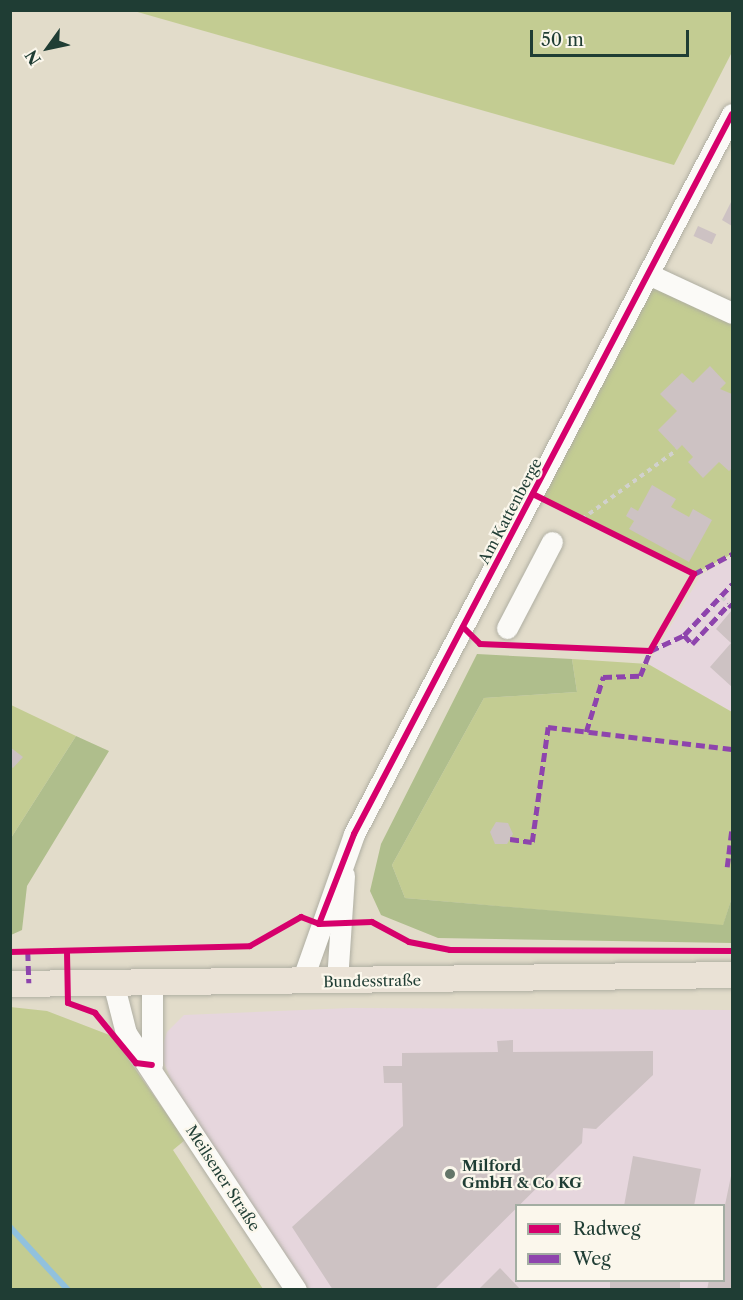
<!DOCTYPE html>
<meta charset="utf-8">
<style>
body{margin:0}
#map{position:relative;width:743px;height:1300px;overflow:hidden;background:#e2dcca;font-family:"Libre Caslon Text",serif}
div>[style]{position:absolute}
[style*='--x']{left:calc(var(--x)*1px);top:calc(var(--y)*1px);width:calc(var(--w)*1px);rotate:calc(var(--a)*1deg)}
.built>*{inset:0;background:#e6d6dd}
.green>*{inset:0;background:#c3cc92}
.forest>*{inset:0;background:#afbe8c}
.stream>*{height:6px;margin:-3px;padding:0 3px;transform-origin:3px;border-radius:3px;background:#91c1dd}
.building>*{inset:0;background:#cdc2c3;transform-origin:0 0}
.path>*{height:4px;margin-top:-2px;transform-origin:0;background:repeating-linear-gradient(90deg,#d1d1cd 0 4.5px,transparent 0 9px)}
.roads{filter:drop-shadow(0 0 2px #afaea2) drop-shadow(0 0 2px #afaea2)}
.minor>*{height:21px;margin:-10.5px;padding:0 10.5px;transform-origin:10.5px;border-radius:10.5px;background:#fbfaf7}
.major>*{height:26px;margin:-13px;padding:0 13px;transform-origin:13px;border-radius:13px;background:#eae2d6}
.quiet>*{height:4.5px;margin-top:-2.25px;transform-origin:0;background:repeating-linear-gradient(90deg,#8e44ad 0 9px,transparent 0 13.5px)}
.cycleway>*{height:6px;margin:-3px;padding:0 3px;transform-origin:3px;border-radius:3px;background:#d6006c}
.dots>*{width:16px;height:16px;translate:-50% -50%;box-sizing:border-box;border:3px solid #fbf7ec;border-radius:50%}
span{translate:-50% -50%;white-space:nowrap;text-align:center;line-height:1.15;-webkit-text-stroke:4.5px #fbf7ec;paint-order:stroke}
.street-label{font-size:15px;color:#1f3d34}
.poi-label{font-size:15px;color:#1f3d34;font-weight:700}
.left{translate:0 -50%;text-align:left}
.frame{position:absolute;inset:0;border:12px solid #1f3d34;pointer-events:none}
.legend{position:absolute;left:515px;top:1204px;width:210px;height:78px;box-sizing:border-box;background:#fbf7ec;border:2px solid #a3ada2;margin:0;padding:8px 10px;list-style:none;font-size:18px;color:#1f3d34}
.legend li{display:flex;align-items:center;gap:12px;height:30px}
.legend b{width:30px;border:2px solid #a3ada2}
.north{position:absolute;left:18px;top:18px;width:60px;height:60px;-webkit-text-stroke:4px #fbf7ec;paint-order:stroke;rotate:237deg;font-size:16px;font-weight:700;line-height:24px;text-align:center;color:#1f3d34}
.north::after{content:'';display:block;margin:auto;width:21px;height:27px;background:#1f3d34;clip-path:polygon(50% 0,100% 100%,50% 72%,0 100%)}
.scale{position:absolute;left:530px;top:30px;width:159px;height:27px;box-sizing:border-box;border:3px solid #1f3d34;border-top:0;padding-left:8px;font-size:18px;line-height:21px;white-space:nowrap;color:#1f3d34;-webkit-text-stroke:4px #fbf7ec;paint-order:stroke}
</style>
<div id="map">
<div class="built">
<div style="clip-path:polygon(732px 557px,732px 712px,648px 664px,701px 575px)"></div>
<div style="clip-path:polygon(evenodd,350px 1008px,732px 1010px,732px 1289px,308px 1289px,175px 1089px,160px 1053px,167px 1032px,184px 1015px,350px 1008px,516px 1206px,724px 1206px,724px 1280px,516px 1280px,516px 1206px)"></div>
</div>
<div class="green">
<div style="clip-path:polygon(134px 11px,732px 11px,732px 52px,674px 165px)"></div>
<div style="clip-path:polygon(648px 274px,732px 313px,732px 554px,694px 574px,533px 494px)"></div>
<div style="clip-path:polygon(572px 659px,648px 664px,732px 712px,732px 897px,723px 926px,405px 898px,392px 865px,484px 698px,577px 692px)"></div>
<div style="clip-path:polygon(11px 705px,76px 736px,11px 838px)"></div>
<div style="clip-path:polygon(10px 1007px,47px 1011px,112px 1036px,185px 1140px,173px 1150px,263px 1289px,11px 1289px)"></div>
</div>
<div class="forest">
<div style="clip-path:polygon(477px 654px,572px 659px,577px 692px,484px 698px,392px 865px,405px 898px,723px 925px,732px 897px,732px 943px,438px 938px,381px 915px,370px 891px,381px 844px)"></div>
<div style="clip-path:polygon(76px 736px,109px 751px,27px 886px,22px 930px,11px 935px,11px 838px)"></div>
</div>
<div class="stream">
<div style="--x:10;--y:1227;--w:86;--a:47.4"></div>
</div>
<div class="building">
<div style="clip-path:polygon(732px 200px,732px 226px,722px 220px)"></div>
<div style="left:698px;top:226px;width:20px;height:11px;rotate:24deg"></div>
<div style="clip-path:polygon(710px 366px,726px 383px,720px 389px,732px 394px,732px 468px,729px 471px,719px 462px,703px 478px,688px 462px,693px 457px,682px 445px,677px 450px,658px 430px,677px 411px,660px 394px,682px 373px,693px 383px)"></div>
<div style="clip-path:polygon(652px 485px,676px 499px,671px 507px,689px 517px,693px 509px,712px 520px,689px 562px,629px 529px,634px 521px,626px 516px,631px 507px,638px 511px)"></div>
<div style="clip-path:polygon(732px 610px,732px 687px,710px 667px,731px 643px,716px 629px)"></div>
<div style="clip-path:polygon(10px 747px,23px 757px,13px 768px,10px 766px)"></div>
<div style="clip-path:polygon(496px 822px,508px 823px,513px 834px,507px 844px,495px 844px,490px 832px)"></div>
<div style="clip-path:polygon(513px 1040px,513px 1052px,653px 1051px,653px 1075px,596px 1129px,583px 1128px,582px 1143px,434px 1290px,333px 1290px,292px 1227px,403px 1126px,402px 1083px,384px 1083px,383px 1066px,402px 1066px,402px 1053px,498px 1052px,497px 1041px)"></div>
<div style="clip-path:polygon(633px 1156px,701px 1169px,694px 1206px,624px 1206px)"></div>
<div style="clip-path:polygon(732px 1171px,732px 1290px,707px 1290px,709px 1280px,724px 1280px,724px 1210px)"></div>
<div style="clip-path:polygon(500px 1268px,521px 1290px,478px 1290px)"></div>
<div style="left:610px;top:1280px;width:70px;height:10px"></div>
</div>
<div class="path">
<div style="--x:582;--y:519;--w:117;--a:-36"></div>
<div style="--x:722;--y:597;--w:10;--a:45"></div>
</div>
<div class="roads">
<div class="minor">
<div style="--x:648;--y:274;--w:93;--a:24.9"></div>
<div style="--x:507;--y:628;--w:97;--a:-62.4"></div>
<div style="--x:302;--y:981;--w:156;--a:-70.5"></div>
<div style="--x:354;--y:834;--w:813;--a:-62.3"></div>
<div style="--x:337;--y:981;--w:106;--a:-86.2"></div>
<div style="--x:113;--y:982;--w:53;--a:75.7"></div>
<div style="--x:126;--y:1033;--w:308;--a:56.5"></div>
<div style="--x:152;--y:1065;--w:82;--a:-90"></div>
</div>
<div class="major">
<div style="--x:10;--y:984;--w:722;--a:-0.71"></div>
</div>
</div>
<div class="quiet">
<div style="--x:694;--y:574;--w:43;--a:-27.8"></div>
<div style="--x:684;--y:635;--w:12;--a:48"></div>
<div style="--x:692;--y:644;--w:54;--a:-47.2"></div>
<div style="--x:729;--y:604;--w:4;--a:45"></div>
<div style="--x:586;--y:732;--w:58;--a:-72.8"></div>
<div style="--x:603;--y:677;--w:37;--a:-2"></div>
<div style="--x:640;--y:676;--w:27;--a:-68"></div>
<div style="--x:650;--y:651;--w:38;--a:-25"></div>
<div style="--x:684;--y:635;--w:70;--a:-46.7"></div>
<div style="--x:510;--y:839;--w:22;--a:8"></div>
<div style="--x:532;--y:842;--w:116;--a:-82.1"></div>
<div style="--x:548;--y:727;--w:185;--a:6.8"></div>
<div style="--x:727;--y:867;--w:39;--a:-83"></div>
<div style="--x:28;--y:952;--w:31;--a:88"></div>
</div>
<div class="cycleway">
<div style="--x:463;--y:627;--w:24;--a:45"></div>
<div style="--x:480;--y:644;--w:170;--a:2.4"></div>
<div style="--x:650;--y:651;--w:89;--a:-60.3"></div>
<div style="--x:694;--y:574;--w:180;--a:-153.6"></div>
<div style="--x:319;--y:924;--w:97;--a:-68.7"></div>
<div style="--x:354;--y:834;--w:813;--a:-62.3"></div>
<div style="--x:10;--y:952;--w:240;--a:-1.4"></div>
<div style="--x:250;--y:946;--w:59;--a:-29.6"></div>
<div style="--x:301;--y:917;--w:19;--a:21"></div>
<div style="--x:319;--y:924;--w:53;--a:-2.2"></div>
<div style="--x:372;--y:922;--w:42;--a:28.4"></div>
<div style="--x:409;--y:942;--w:42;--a:11"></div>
<div style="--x:450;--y:950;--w:282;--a:0.2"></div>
<div style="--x:67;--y:952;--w:51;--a:88.9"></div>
<div style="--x:68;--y:1003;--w:29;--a:20"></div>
<div style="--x:95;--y:1013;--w:65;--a:50.6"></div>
<div style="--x:136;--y:1063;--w:16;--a:7"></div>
</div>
<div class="dots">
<div style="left:450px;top:1174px;background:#637568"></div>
</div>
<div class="street-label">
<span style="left:510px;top:511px;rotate:-62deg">Am Kattenberge</span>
<span style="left:372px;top:981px;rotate:-1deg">Bundesstraße</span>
<span style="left:223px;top:1178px;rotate:57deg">Meilsener Straße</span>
</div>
<div class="poi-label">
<span class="left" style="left:462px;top:1174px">Milford<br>GmbH &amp; Co KG</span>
</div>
<div class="frame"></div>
<ul class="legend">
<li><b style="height:8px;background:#d6006c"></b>Radweg</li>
<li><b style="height:8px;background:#8e44ad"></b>Weg</li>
</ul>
<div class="north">N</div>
<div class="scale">50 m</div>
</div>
